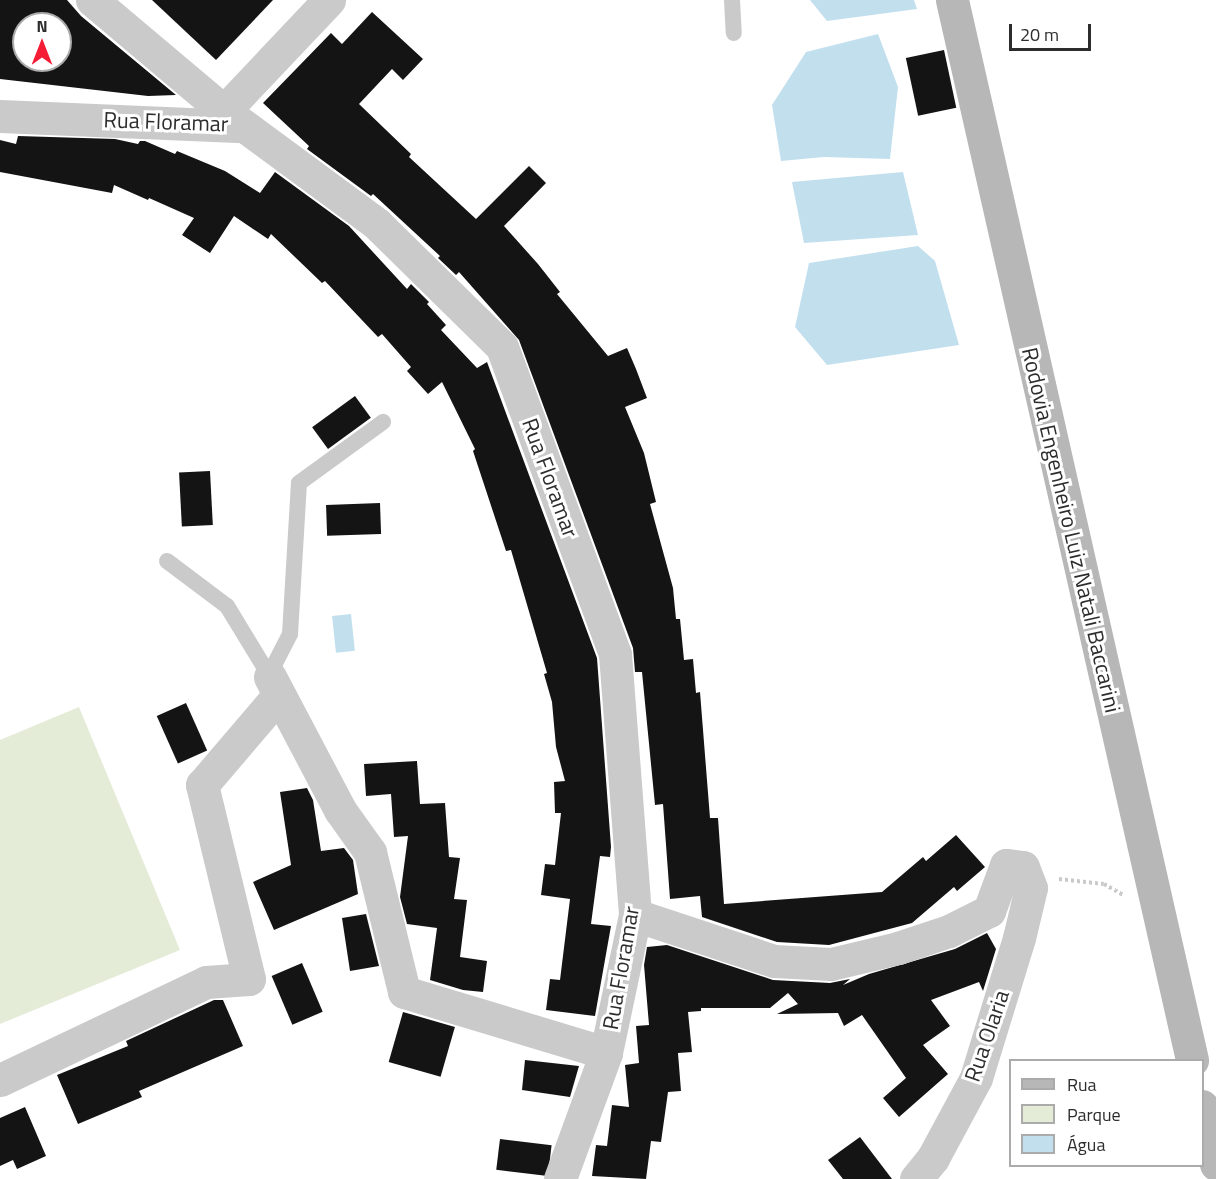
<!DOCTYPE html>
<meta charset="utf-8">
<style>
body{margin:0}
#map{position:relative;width:1216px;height:1179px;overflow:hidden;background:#fff;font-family:"Titillium Web",sans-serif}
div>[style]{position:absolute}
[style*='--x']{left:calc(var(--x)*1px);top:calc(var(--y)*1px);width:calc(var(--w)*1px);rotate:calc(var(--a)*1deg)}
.green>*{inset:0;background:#e4ecd8}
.water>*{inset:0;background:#c2dfee;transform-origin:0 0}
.building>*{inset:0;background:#141414;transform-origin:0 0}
.path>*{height:4px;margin-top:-2px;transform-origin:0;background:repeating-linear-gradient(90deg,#cacaca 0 3px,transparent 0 6px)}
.service>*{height:16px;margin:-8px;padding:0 8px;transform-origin:8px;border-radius:8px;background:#cacaca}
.minor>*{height:33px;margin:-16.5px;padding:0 16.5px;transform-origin:16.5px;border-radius:16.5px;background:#cacaca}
.secondary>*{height:33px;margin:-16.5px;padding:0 16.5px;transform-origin:16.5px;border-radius:16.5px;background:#b7b7b7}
span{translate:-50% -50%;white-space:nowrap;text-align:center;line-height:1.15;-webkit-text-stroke:6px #fff;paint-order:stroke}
.street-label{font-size:22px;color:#2d2d2d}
.legend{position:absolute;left:1009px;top:1059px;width:195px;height:108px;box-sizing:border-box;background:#fff;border:2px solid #ababab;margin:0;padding:8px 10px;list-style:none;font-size:18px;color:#2d2d2d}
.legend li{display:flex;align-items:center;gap:12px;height:30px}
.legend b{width:30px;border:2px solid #ababab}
.north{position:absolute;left:12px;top:12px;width:60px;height:60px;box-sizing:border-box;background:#fff;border:2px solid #ababab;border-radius:50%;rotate:0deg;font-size:16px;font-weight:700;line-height:24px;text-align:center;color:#2d2d2d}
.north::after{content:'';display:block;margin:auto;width:21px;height:27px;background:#f51d36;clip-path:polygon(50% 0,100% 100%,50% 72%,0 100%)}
.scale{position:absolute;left:1009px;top:24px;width:82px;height:27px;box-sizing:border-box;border:3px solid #2d2d2d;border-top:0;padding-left:8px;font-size:18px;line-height:21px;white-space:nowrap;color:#2d2d2d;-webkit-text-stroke:4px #fff;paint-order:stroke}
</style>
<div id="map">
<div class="green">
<div style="clip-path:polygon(79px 707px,180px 950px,0 1024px,0 740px)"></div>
</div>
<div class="water">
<div style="clip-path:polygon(810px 0,914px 0,917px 9px,827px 21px)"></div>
<div style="clip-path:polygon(878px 34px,898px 87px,890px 159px,824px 157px,781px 161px,772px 105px,806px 52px)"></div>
<div style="clip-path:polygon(903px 172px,918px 235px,804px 243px,792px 182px)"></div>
<div style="clip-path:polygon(918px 246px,935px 261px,959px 345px,827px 365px,795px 327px,809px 263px)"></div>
<div style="left:351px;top:614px;width:37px;height:19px;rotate:84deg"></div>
</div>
<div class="building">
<div style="clip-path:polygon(evenodd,0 0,67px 0,81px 16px,176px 95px,148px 96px,0 79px,0 0,24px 24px,60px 24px,60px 60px,24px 60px,24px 24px)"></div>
<div style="clip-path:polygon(152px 0,273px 0,216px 60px)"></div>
<div style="clip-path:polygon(372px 12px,423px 59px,403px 80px,392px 69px,359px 104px,411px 154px,409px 157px,476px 219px,529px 166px,546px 183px,504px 226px,538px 264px,560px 292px,557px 294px,608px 356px,627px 348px,636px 369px,647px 398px,625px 407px,644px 453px,656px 502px,650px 504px,673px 588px,676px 619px,680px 619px,684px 660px,693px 659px,696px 693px,700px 692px,710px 818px,718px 818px,724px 904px,882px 892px,923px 857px,926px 861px,956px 835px,985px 867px,957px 891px,954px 887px,912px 923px,829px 945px,777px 942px,702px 917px,700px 896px,670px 899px,663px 804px,655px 805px,642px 672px,635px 672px,633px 648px,519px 340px,459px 272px,456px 275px,438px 258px,440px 256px,373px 194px,371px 196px,307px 149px,309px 146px,263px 103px,331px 33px,342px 44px)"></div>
<div style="left:944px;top:50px;width:59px;height:39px;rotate:78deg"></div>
<div style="clip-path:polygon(18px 136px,115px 139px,138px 144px,140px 141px,145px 141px,175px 154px,177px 151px,225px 171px,260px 193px,275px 172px,349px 226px,407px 289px,411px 284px,429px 302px,427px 304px,446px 325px,441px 330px,477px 368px,487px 362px,597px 658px,611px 847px,610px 857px,600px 856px,591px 924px,611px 926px,595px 1016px,546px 1010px,550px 979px,560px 980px,570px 899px,541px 895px,545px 864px,555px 865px,561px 813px,555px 813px,554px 782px,565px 781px,556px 747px,552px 702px,544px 674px,547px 673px,511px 550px,506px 551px,473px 451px,475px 449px,442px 382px,428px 394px,407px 371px,411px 367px,382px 334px,378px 337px,325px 281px,322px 283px,271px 234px,268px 239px,234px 216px,210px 253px,182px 235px,194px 218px,149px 198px,148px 200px,114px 185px,112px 193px,0 172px,0 140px,16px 144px)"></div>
<div style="left:355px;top:396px;width:27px;height:53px;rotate:54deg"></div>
<div style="left:210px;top:471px;width:54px;height:31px;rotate:87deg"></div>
<div style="left:380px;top:503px;width:31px;height:54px;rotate:88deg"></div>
<div style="left:186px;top:703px;width:52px;height:32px;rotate:66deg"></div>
<div style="clip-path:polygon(417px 761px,420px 804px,445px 803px,449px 857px,460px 858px,454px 899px,467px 900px,460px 957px,487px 961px,483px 992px,463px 990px,430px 980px,437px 928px,407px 924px,400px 897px,408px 836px,394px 837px,391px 794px,366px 796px,364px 764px)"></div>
<div style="clip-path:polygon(307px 788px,313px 800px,321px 851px,344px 848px,353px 860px,358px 894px,274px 930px,253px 882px,291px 865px,280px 792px)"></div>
<div style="clip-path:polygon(366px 914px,379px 966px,350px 971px,342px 918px)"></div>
<div style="clip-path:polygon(987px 933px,996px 949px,983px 991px,979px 982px,931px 1000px,950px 1026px,923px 1045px,948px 1074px,899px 1117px,883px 1098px,906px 1078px,862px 1015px,844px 1026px,838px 1013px,777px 1014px,798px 1004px,788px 993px,770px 1008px,701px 1008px,701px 1011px,688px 1012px,692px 1052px,678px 1053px,681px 1091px,668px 1092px,661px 1142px,651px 1141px,646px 1179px,592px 1176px,596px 1145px,607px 1146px,612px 1105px,629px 1107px,625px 1065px,639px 1063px,636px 1026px,649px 1025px,644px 965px,647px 947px,667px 945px,773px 980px,830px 983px,850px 979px,843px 985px,869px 974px,955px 949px)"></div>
<div style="left:302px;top:963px;width:53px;height:33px;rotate:67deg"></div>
<div style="clip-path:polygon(214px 1000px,223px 1000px,243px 1046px,139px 1091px,142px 1097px,78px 1124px,57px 1075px,128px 1046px,126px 1041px)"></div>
<div style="left:403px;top:1012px;width:54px;height:52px;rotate:16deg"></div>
<div style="clip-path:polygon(525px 1060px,579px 1066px,570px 1097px,522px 1090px)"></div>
<div style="clip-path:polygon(25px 1107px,46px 1156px,17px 1169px,13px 1160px,0 1166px,0 1118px)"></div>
<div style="clip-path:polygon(860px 1137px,892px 1179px,843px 1179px,828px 1160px)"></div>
<div style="left:500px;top:1139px;width:52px;height:31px;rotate:7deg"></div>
</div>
<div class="path">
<div style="--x:1059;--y:879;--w:45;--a:6.3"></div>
<div style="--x:1104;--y:884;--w:22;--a:30"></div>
</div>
<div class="service">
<div style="--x:732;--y:0;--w:33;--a:87"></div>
<div style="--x:167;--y:561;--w:75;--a:36.9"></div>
<div style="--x:227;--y:606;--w:81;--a:58.7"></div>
<div style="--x:269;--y:675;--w:46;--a:-62.9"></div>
<div style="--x:290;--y:634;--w:151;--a:-86.6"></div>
<div style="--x:299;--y:483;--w:104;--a:-36"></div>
</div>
<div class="minor">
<div style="--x:92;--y:0;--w:172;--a:40.1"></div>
<div style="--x:224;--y:111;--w:190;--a:36.4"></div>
<div style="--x:377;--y:224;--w:175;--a:44.5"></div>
<div style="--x:502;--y:347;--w:327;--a:69.8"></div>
<div style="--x:615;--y:654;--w:262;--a:85.6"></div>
<div style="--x:635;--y:915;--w:141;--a:101.9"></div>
<div style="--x:606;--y:1053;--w:134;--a:110.1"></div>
<div style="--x:224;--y:111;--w:153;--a:-46.6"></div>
<div style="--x:0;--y:116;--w:243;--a:2.4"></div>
<div style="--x:270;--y:677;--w:150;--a:62.2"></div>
<div style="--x:340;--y:810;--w:52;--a:54.5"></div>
<div style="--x:370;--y:852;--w:144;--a:76.3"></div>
<div style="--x:404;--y:992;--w:211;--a:16.8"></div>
<div style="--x:635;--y:915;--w:146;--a:18.3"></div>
<div style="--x:774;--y:961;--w:57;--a:3"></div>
<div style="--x:831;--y:964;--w:69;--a:-13.4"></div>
<div style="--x:898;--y:948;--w:54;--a:-18.4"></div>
<div style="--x:949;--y:931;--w:45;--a:-26.6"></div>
<div style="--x:989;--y:911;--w:49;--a:-69.7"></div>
<div style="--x:1006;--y:865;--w:17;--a:7"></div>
<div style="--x:1023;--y:867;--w:22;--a:69"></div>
<div style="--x:1031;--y:888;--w:51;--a:103.5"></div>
<div style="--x:1019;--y:938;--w:146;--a:107.1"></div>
<div style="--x:976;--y:1078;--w:91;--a:118.3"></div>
<div style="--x:933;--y:1158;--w:27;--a:129"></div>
<div style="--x:0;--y:1080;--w:228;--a:-25.4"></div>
<div style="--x:206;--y:982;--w:43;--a:-4"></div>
<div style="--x:249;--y:979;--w:200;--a:-103.6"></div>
<div style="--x:202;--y:785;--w:118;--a:-49.5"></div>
</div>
<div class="secondary">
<div style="--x:952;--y:0;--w:1087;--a:77.24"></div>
<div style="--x:1202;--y:1106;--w:60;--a:76.4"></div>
</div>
<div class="street-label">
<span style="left:166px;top:122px;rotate:2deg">Rua Floramar</span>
<span style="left:550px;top:478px;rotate:70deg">Rua Floramar</span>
<span style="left:1071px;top:530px;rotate:77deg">Rodovia Engenheiro Luiz Natali Baccarini</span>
<span style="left:621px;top:968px;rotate:-80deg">Rua Floramar</span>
<span style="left:987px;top:1036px;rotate:-71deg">Rua Olaria</span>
</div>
<ul class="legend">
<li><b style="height:8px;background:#b7b7b7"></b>Rua</li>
<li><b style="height:16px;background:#e4ecd8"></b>Parque</li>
<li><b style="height:16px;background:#c2dfee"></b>Água</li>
</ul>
<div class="north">N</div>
<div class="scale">20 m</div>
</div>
